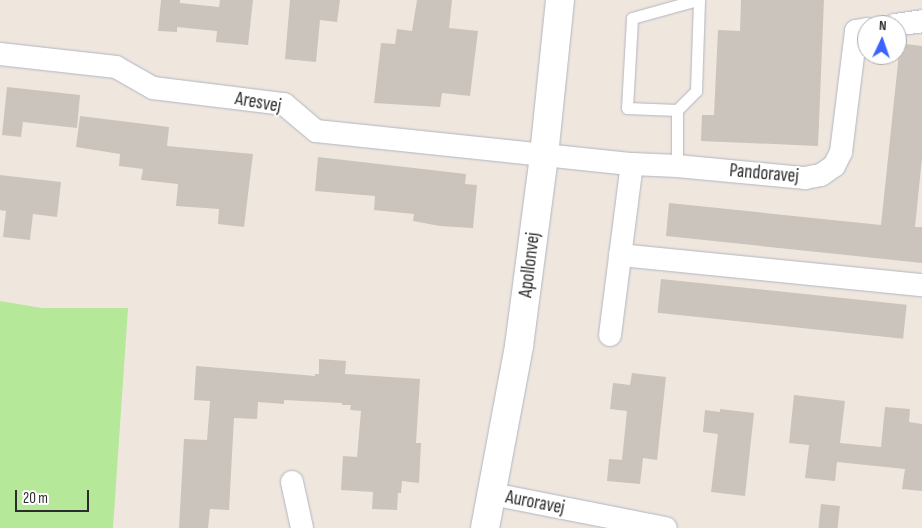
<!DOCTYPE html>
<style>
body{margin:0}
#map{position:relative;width:922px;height:528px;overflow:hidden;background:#efe7de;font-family:"Sofia Sans Condensed",sans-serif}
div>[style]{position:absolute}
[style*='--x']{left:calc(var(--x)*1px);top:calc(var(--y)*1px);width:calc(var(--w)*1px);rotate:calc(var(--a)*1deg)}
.green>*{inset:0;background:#b5e898}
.building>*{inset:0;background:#cac4bd;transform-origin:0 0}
.roads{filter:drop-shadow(0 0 1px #b2b5c1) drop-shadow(0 0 1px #b2b5c1)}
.service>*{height:11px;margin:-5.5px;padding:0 5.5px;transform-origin:5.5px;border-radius:5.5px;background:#fff}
.minor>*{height:22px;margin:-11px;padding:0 11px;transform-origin:11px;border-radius:11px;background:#fff}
.tertiary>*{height:28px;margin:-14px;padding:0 14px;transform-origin:14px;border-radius:14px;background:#fff}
span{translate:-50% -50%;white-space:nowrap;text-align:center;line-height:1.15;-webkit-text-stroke:4px #fff;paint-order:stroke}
.street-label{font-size:19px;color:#2c2c2c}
.north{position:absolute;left:857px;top:15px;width:50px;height:50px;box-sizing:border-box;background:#fff;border:1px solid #ababab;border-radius:50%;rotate:3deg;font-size:14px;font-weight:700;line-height:20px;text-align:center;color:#2c2c2c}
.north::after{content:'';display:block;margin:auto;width:18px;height:22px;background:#3b63ff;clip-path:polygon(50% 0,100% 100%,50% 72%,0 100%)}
.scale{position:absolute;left:15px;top:490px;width:74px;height:22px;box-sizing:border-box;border:2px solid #2c2c2c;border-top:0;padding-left:6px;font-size:15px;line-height:18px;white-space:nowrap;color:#2c2c2c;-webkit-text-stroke:4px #fff;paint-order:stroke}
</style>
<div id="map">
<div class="green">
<div style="clip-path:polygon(0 301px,42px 308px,128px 308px,113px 528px,0 528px)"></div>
</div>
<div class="building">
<div style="clip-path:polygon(161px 0,180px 0,180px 3px,219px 7px,220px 0,253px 0,248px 45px,216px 42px,217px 31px,177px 27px,177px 32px,158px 31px)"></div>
<div style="clip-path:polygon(290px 0,340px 0,337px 22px,320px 20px,316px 62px,285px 59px)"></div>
<div style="clip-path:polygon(417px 0,452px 0,449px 28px,478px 31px,470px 96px,442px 93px,440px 107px,374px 103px,381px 43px,395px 44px,397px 29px,412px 31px)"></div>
<div style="clip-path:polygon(741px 0,824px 0,818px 146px,701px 141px,702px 115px,714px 115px,718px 30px,740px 31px)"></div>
<div style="clip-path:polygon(897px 43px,922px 46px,922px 158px,915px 227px,922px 227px,922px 263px,666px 236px,669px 203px,881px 225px,898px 63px)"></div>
<div style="clip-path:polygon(7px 87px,80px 95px,77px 128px,23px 122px,21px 137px,2px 135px)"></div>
<div style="clip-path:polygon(80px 116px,169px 127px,167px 146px,253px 154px,244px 227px,218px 224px,219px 209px,176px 206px,178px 184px,141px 180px,143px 169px,119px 166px,120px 154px,76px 147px)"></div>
<div style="clip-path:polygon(318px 157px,466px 174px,465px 184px,477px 185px,473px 228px,440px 226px,413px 221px,414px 214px,374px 210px,375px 196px,315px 191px)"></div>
<div style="clip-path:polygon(0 175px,61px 182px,57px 217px,33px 214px,30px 240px,3px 237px,6px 211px,0 210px)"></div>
<div style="left:661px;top:279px;width:247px;height:34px;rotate:6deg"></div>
<div style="clip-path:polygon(319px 359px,346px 361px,345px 374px,420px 379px,416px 443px,421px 443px,419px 483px,402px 481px,401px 493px,398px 493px,397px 510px,372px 509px,373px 492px,341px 490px,343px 456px,357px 457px,361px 411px,350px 410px,351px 405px,342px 405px,342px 403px,284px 400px,284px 404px,258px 402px,257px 419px,234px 418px,229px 510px,210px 509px,208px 528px,179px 528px,184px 439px,207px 440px,210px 401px,194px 400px,196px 366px,315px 376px,315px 374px,319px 374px)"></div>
<div style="clip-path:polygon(632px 373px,666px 377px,657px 460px,643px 458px,640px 484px,607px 481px,609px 459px,622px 460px,627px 411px,610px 409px,613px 383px,630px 385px)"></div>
<div style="clip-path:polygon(794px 395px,845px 401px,840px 443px,881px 447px,885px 407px,910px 409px,909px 422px,922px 424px,922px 491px,902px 489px,905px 469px,837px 462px,835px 481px,805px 478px,809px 445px,789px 443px)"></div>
<div style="clip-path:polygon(720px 409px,754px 413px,745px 496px,711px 492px,718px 434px,703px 432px,705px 410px,720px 412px)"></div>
<div style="left:821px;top:504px;width:19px;height:24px;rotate:6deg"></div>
</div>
<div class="roads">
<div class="service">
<div style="--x:677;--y:110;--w:50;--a:-177.7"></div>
<div style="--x:627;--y:108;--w:90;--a:-86.8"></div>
<div style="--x:632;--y:18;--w:67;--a:-15.5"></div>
<div style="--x:677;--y:166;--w:56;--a:-90"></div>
<div style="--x:677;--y:110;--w:27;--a:-45"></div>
<div style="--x:696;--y:91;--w:91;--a:-88.1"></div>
</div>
<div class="minor">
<div style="--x:895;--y:25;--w:27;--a:-8"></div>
<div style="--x:0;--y:54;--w:117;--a:6.4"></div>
<div style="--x:116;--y:67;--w:43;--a:29.6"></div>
<div style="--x:153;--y:88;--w:132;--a:7"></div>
<div style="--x:284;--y:104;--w:42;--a:40.2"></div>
<div style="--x:316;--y:131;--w:318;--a:6"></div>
<div style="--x:632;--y:164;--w:45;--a:2.5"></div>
<div style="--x:677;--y:166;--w:129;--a:5.4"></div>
<div style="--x:805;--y:178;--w:16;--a:-11"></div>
<div style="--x:821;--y:175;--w:16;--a:-35"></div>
<div style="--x:834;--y:166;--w:16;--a:-63"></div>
<div style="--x:841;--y:152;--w:122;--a:-82.9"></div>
<div style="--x:856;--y:31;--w:11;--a:-10"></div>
<div style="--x:620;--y:255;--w:303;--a:5.7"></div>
<div style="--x:610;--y:335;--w:172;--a:-82.7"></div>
<div style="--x:292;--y:482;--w:47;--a:77.7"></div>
<div style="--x:492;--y:494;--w:177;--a:11.1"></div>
</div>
<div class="tertiary">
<div style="--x:485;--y:528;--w:185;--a:-79.4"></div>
<div style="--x:519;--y:346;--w:193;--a:-82.5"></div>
<div style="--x:544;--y:155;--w:156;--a:-84.1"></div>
</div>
</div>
<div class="street-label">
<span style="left:258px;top:103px;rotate:10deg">Aresvej</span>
<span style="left:764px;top:174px;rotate:5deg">Pandoravej</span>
<span style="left:530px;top:265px;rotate:-83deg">Apollonvej</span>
<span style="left:535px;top:503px;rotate:11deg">Auroravej</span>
</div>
<div class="north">N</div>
<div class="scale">20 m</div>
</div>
